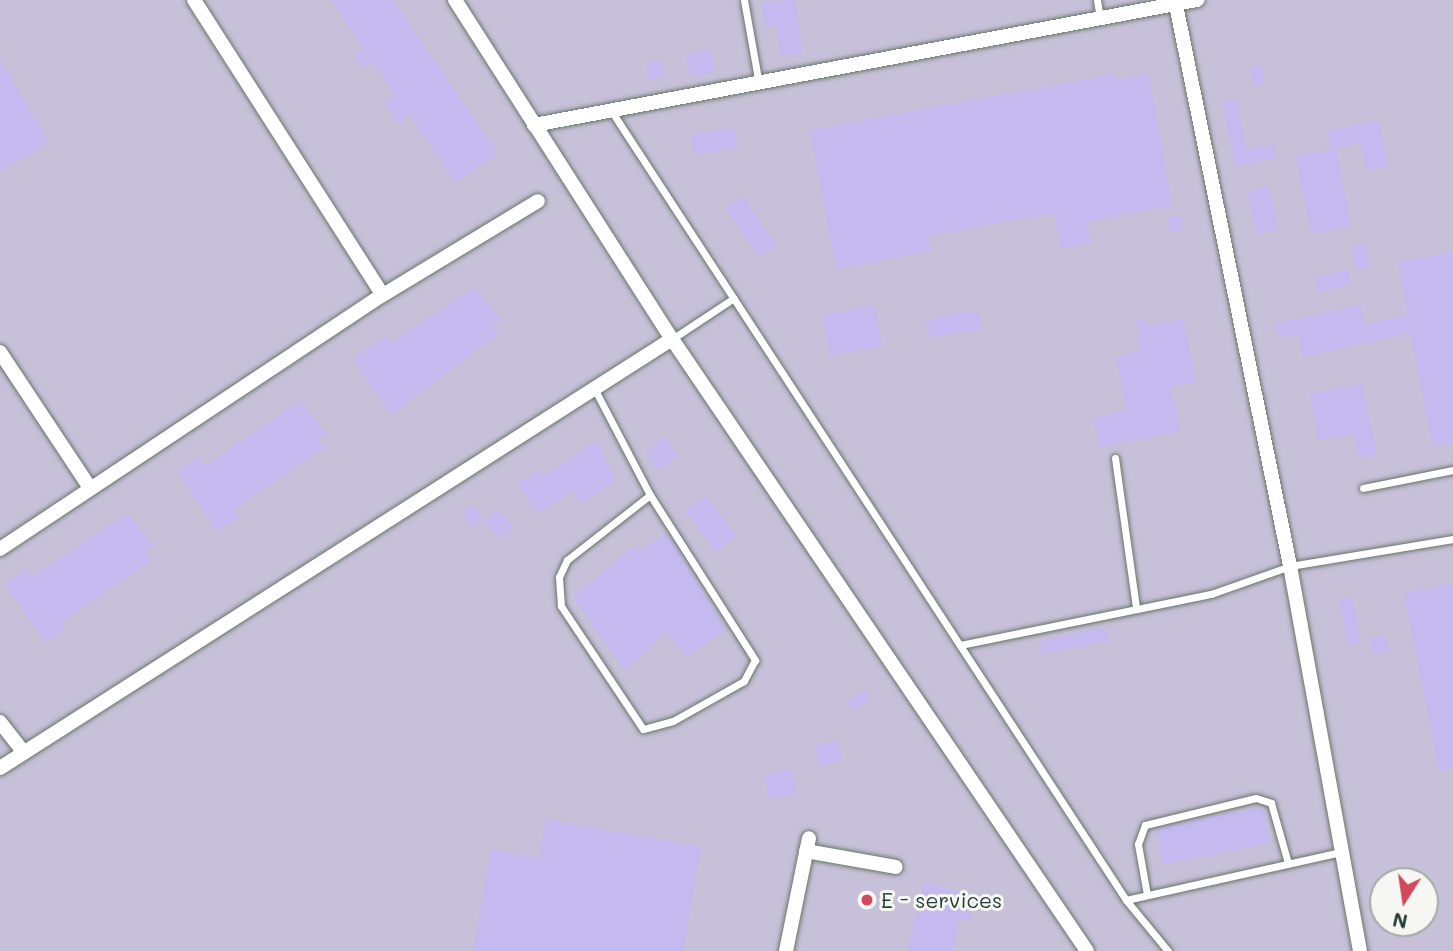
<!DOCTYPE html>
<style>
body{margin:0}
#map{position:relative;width:1453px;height:951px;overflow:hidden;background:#ede5c9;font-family:Mali,sans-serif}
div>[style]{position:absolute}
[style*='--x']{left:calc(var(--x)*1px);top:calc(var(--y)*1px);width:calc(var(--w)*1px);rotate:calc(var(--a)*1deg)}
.industrial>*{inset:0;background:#c7c0d9}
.building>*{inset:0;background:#c5baf0;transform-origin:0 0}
.roads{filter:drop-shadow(0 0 2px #677868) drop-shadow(0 0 2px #677868)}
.service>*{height:7px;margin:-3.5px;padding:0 3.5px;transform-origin:3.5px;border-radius:3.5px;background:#fff}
.minor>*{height:14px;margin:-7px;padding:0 7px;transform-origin:7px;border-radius:7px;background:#fff}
.dots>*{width:19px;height:19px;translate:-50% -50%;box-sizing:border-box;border:4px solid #f6f6f2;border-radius:50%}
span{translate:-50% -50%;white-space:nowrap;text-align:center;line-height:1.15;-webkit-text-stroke:6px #f6f6f2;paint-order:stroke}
.poi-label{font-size:21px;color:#1f3d34}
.left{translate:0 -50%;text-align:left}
.north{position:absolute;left:1369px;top:867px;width:70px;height:70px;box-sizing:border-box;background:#f6f6f2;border:2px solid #a0aca6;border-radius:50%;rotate:192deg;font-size:19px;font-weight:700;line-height:28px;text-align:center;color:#1f3d34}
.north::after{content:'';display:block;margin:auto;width:24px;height:32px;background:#d1495b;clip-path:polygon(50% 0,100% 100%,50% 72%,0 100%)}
</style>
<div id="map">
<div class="industrial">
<div style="clip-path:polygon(evenodd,0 0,1453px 0,1453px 951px,0 951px,0 0,1383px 881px,1425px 881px,1425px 923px,1383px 923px,1383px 881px)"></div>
</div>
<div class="building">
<div style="clip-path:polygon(331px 0,393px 0,498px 154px,455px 182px,410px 115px,399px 123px,384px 103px,395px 95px,373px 62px,363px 68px,355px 56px,364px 49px)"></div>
<div style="clip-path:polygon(795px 0,803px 53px,780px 56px,777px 26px,766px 28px,761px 1px)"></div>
<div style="left:710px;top:49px;width:23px;height:25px;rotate:77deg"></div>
<div style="clip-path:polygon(0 59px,49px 143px,0 171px)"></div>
<div style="left:662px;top:61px;width:17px;height:16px;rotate:83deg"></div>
<div style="left:1261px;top:65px;width:19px;height:11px;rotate:78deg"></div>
<div style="clip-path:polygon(1115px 74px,1116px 80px,1149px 74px,1172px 205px,1087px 222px,1091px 243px,1061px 249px,1054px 213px,928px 236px,931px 251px,836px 269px,810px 130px)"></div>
<div style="clip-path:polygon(1236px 98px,1246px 150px,1274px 144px,1277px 158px,1235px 166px,1222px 101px)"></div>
<div style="clip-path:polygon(1379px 121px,1388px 166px,1366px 171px,1361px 143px,1331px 149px,1327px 130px)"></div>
<div style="left:734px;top:128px;width:20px;height:44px;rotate:81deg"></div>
<div style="left:1336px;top:148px;width:79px;height:41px;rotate:79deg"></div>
<div style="left:1269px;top:187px;width:43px;height:22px;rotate:78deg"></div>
<div style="left:743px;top:196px;width:59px;height:21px;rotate:56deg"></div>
<div style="left:1181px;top:215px;width:14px;height:14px;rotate:78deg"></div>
<div style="left:1365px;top:243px;width:25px;height:14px;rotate:79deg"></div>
<div style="clip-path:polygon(1453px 252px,1453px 444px,1433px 447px,1410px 333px,1303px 357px,1298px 334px,1279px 337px,1276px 323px,1361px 305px,1364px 324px,1408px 315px,1398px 262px)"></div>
<div style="left:1348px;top:270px;width:15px;height:34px;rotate:79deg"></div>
<div style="clip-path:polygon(475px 287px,500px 319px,492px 324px,498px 334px,391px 415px,353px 358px,386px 336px,391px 343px)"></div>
<div style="left:875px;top:305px;width:42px;height:53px;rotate:80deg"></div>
<div style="clip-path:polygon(960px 312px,979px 313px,983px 329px,929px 337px,925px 322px)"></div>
<div style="clip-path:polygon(1146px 318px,1148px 326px,1183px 319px,1196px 382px,1171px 387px,1180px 431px,1099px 447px,1093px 418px,1127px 411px,1116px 357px,1139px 351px,1136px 320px)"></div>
<div style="clip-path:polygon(1362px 384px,1377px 455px,1359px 459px,1354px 434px,1318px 440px,1310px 394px)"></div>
<div style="clip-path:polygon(300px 401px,327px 434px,318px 439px,324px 448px,234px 509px,239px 517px,217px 531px,178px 472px,199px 458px,204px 466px)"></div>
<div style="clip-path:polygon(664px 436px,678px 456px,658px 470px,646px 453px)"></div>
<div style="clip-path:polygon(596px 441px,616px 480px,581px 504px,572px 491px,538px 514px,518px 484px,540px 469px,545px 476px)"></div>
<div style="left:706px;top:495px;width:51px;height:26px;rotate:54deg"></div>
<div style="left:474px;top:506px;width:15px;height:13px;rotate:58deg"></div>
<div style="left:499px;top:509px;width:24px;height:18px;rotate:52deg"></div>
<div style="clip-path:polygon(128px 513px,154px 546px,146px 551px,152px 560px,61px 623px,65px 629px,45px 642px,5px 584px,26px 570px,31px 578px)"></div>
<div style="clip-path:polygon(667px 533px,726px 630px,686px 657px,667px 631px,625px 671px,573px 597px,634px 547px,638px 552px)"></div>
<div style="clip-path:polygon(1453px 584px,1453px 768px,1439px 770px,1404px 593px)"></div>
<div style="left:1352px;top:597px;width:47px;height:13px;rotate:79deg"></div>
<div style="left:1105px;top:627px;width:14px;height:67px;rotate:78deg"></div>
<div style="left:1386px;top:635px;width:16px;height:16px;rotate:79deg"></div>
<div style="left:865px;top:690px;width:11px;height:21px;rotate:56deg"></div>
<div style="left:837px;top:740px;width:21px;height:23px;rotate:76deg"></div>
<div style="left:792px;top:769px;width:25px;height:28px;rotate:79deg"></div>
<div style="left:1263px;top:807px;width:37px;height:109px;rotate:79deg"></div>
<div style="clip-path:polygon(546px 819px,701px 847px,683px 951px,473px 951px,491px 849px,539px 858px)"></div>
<div style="clip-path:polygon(924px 881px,975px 897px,970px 920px,959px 918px,953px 951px,907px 951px)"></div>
</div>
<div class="roads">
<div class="service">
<div style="--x:744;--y:0;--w:85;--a:79.9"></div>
<div style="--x:1097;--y:0;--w:19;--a:81"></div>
<div style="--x:612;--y:112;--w:941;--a:56.88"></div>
<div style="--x:1126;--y:900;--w:66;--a:50.5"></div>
<div style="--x:672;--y:339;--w:74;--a:-33.5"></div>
<div style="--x:594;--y:388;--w:121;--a:62.4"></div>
<div style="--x:650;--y:495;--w:196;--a:57.5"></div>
<div style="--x:755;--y:660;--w:24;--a:118"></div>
<div style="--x:744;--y:681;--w:81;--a:150.6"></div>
<div style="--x:673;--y:721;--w:31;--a:165"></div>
<div style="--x:643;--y:729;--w:148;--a:-123.7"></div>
<div style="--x:561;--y:606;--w:29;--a:-94"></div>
<div style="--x:559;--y:577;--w:19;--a:-65"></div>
<div style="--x:567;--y:560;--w:105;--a:-38.1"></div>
<div style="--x:1115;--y:458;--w:150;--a:82"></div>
<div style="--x:1363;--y:488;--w:92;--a:-11.3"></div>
<div style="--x:960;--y:645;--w:256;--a:-11.5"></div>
<div style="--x:1211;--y:594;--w:84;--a:-19.5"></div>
<div style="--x:1290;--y:566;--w:165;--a:-9.4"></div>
<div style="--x:1147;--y:895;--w:52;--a:-100"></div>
<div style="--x:1138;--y:844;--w:20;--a:-70"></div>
<div style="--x:1145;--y:825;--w:114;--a:-13.7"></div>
<div style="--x:1256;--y:798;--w:16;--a:18"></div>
<div style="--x:1271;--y:803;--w:62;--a:74.2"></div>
<div style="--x:1126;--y:900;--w:219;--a:-12.6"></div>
</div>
<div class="minor">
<div style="--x:194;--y:0;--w:350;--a:57.4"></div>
<div style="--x:455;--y:0;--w:403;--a:57.4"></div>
<div style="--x:672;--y:339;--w:739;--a:55.86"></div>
<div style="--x:1175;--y:0;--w:578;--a:78.51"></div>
<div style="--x:1290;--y:566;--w:391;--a:79.7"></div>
<div style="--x:534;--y:125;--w:675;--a:-10.68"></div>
<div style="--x:0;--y:352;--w:163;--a:56.5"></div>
<div style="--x:0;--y:549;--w:460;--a:-33.6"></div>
<div style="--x:383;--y:295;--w:181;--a:-31.2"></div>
<div style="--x:0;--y:722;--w:39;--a:52"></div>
<div style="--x:0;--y:768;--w:797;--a:-32.55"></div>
<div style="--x:806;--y:851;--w:91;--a:10.1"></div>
<div style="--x:786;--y:951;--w:115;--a:-78.5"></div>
</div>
</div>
<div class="dots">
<div style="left:867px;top:900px;background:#d1495b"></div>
</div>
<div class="poi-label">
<span class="left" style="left:881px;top:900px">E - services</span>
</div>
<div class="north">N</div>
</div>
